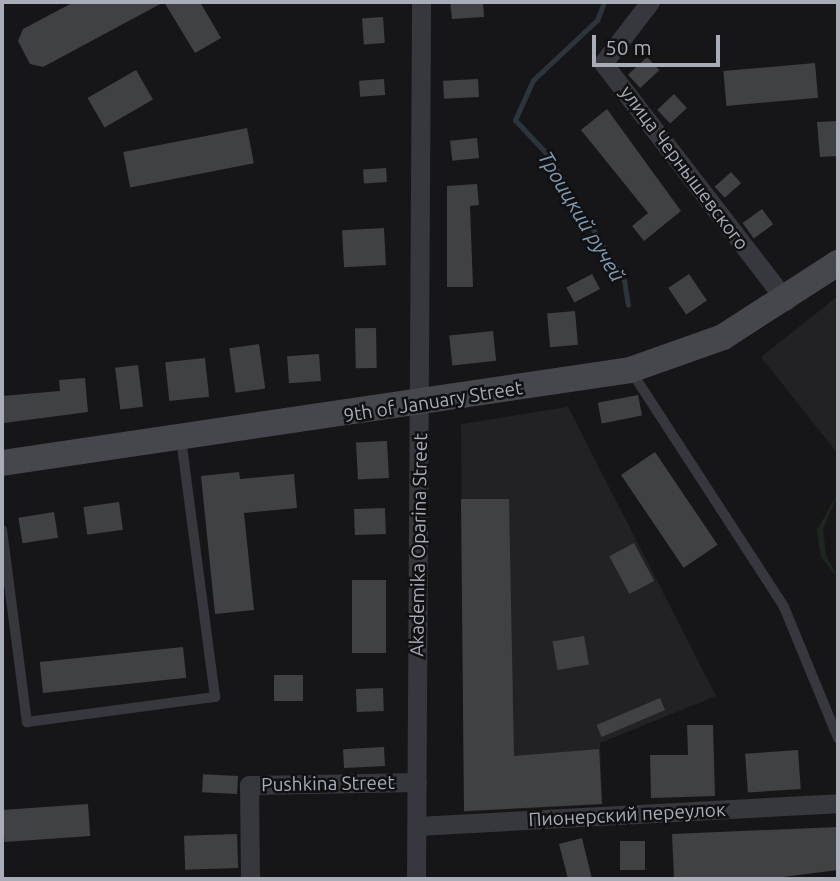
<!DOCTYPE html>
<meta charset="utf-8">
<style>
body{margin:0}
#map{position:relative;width:840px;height:881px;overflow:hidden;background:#161618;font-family:Ubuntu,sans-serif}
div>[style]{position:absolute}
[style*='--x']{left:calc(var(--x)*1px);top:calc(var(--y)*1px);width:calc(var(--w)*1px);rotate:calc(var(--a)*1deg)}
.built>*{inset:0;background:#222225}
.green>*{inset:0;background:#1e261f}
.stream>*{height:5px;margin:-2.5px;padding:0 2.5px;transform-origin:2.5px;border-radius:2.5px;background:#2c353c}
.building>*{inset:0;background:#404145;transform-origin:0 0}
.service>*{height:10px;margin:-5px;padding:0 5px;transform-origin:5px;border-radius:5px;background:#37383d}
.minor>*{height:19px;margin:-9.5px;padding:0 9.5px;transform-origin:9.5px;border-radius:9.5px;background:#37383d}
.secondary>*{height:26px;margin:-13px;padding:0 13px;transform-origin:13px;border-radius:13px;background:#45474d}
span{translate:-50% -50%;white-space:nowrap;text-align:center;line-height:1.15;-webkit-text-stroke:5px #111113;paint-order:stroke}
.street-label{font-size:19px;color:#a8adb8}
.water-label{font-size:21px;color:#7f9bb3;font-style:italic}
.frame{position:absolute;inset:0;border:4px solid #a8adb8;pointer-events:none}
.scale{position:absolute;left:592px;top:35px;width:128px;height:32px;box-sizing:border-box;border:4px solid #a8adb8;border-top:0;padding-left:9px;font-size:21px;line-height:24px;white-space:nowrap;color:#a8adb8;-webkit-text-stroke:5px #111113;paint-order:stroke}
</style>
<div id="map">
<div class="built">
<div style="clip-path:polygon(838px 296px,838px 454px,761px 357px)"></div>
<div style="clip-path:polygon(568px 407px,716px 696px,600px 743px,602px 804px,464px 812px,461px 424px)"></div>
</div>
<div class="green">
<div style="clip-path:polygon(838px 493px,823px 529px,826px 556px,838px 578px,821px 557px,817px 530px)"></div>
</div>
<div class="stream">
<div style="--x:604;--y:2;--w:19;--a:111"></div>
<div style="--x:597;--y:20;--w:88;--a:136.8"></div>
<div style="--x:533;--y:80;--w:44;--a:114.2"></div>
<div style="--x:515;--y:120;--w:45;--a:46.8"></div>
<div style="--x:546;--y:153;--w:149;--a:58.4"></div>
<div style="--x:624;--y:280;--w:25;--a:81"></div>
</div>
<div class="building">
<div style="clip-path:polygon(74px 2px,200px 2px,221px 38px,195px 53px,164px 2px,43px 67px,30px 64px,18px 41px,23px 29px)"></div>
<div style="clip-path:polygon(450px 2px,483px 2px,484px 17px,452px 19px)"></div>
<div style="left:383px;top:17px;width:26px;height:21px;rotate:86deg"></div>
<div style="left:647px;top:57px;width:18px;height:26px;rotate:47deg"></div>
<div style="left:815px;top:63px;width:35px;height:92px;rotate:85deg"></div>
<div style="left:136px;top:70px;width:34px;height:56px;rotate:60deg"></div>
<div style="left:384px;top:79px;width:16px;height:25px;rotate:86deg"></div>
<div style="left:478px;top:79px;width:18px;height:35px;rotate:87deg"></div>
<div style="left:674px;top:94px;width:19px;height:23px;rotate:47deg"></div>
<div style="clip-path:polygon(607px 109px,681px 211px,644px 241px,632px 226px,648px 213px,581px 130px)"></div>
<div style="clip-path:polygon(838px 121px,838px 156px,820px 157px,817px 122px)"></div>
<div style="left:247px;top:128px;width:36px;height:126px;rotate:79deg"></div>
<div style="left:477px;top:138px;width:20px;height:27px;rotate:84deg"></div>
<div style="left:386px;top:168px;width:14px;height:23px;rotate:86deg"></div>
<div style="left:731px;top:172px;width:15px;height:22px;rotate:48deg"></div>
<div style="clip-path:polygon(477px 184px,479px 205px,470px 206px,473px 287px,447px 287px,447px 186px)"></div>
<div style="left:762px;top:209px;width:19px;height:24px;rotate:54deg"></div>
<div style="left:384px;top:228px;width:37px;height:42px;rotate:87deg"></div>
<div style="left:592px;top:274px;width:17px;height:29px;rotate:62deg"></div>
<div style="left:689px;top:274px;width:32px;height:25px;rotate:56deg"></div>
<div style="left:575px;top:311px;width:34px;height:28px;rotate:85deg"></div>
<div style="left:376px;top:328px;width:40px;height:21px;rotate:89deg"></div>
<div style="left:493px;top:331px;width:30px;height:44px;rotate:84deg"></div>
<div style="left:259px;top:344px;width:45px;height:30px;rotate:82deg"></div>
<div style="left:319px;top:354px;width:27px;height:32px;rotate:86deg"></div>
<div style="left:205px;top:358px;width:39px;height:40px;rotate:84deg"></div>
<div style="left:138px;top:365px;width:42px;height:23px;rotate:83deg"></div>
<div style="clip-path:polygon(85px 378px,88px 412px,4px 423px,2px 396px,60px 391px,59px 380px)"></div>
<div style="left:638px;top:395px;width:21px;height:41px;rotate:79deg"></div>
<div style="left:387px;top:441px;width:37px;height:31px;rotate:87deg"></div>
<div style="left:655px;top:452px;width:112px;height:41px;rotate:56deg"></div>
<div style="clip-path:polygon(239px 472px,240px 479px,294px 474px,297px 508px,244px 513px,254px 610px,215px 614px,201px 476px)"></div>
<div style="clip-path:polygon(461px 499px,509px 499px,514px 756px,599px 749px,602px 804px,464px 811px)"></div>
<div style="left:119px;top:502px;width:28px;height:36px;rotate:82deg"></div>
<div style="left:385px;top:508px;width:26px;height:31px;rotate:88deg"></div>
<div style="left:54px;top:512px;width:26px;height:36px;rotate:81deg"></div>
<div style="left:634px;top:543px;width:43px;height:28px;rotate:62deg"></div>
<div style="left:386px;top:580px;width:73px;height:34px;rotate:90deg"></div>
<div style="left:584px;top:636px;width:29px;height:32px;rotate:80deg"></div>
<div style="left:183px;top:647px;width:31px;height:144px;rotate:84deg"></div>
<div style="left:303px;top:675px;width:26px;height:29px;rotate:90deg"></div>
<div style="left:383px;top:688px;width:23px;height:27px;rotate:88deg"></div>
<div style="left:660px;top:698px;width:13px;height:69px;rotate:67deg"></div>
<div style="clip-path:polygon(687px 725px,713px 725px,715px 796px,651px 798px,650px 755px,688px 755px)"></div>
<div style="left:384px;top:747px;width:19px;height:41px;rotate:87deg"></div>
<div style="left:798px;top:750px;width:39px;height:53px;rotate:86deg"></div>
<div style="left:238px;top:776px;width:18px;height:35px;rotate:93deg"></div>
<div style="left:88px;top:804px;width:32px;height:86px;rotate:86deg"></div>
<div style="clip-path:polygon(838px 827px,838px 870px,767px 879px,674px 878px,672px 834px)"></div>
<div style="left:237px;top:834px;width:34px;height:53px;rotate:88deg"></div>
<div style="clip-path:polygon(582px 838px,592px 879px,568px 879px,559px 844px)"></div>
<div style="left:645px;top:841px;width:29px;height:25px;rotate:90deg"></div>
</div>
<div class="service">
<div style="--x:631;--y:371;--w:281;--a:57"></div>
<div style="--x:784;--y:607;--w:142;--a:67.6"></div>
<div style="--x:2;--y:530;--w:194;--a:82.6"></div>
<div style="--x:27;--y:722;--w:190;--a:-7.6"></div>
<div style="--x:215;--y:697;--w:260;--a:-97.5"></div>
</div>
<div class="minor">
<div style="--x:650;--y:2;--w:77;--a:127.6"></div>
<div style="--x:603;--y:63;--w:300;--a:52.4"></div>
<div style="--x:417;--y:826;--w:422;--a:-3.1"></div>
<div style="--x:250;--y:879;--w:94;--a:-90.6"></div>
<div style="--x:249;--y:785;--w:168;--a:-1"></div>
<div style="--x:416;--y:879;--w:877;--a:-89.67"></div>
</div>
<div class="secondary">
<div style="--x:2;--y:463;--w:635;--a:-8.42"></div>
<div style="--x:630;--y:370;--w:99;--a:-19.5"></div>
<div style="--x:723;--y:337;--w:137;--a:-32.8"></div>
</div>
<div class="street-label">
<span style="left:684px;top:168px;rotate:53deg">улица Чернышевского</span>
<span style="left:433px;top:402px;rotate:-9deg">9th of January Street</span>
<span style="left:419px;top:545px;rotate:-89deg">Akademika Oparina Street</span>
<span style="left:328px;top:784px;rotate:-1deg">Pushkina Street</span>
<span style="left:627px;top:815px;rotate:-3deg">Пионерский переулок</span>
</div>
<div class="water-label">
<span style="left:582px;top:216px;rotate:59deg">Троицкий ручей</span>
</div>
<div class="frame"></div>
<div class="scale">50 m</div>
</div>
